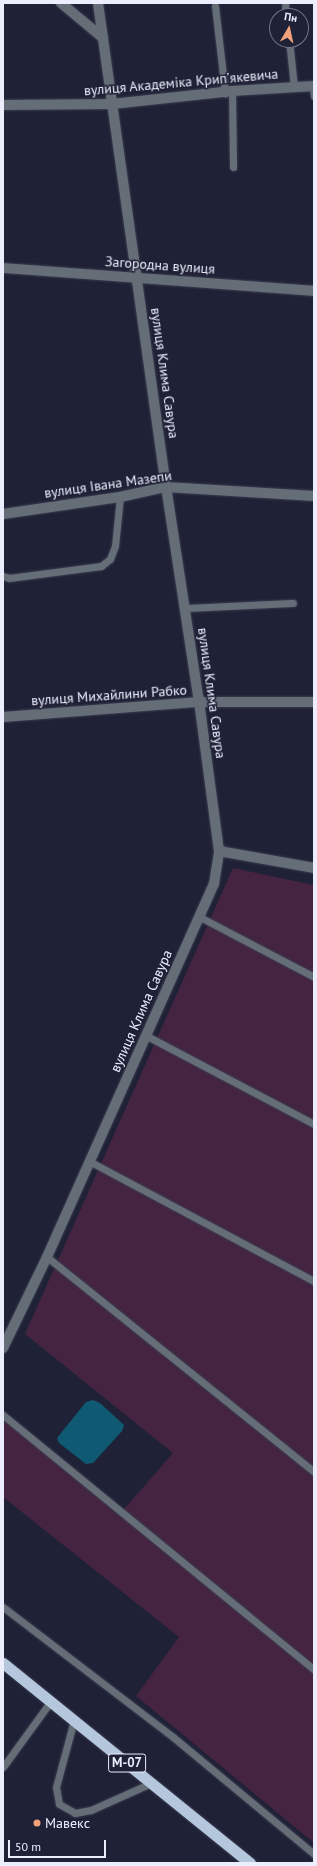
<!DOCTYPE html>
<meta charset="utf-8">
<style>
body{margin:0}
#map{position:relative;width:317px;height:1866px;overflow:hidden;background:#1f2136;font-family:"PT Sans",sans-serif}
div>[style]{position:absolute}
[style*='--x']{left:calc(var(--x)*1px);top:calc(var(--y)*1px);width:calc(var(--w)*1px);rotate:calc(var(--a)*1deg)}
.green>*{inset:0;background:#442441}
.water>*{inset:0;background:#105972}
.roads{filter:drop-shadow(0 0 1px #3c3e52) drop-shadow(0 0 1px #3c3e52)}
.service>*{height:7px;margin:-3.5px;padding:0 3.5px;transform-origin:3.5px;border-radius:3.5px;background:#656d77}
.minor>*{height:10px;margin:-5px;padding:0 5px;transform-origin:5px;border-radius:5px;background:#656d77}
.trunk>*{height:11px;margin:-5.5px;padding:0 5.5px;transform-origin:5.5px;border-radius:5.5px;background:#b5c7dd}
.dots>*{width:11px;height:11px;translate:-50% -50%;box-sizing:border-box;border:2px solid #1f2136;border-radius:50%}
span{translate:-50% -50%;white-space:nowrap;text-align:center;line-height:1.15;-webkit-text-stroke:3px #1f2136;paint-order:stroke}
.shield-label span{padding:1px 3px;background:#1f2136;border:1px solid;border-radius:3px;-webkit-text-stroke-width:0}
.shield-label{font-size:13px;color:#eceefd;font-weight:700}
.street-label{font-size:14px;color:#eceefd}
.poi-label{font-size:14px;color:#eceefd}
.left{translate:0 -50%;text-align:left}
.frame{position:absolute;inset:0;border:4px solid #eceefd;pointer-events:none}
.north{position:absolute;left:269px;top:8px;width:40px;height:40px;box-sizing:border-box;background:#1f2136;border:1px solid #717386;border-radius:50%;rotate:9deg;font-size:11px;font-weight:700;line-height:16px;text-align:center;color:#eceefd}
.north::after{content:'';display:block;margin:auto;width:14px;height:18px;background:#f1a27b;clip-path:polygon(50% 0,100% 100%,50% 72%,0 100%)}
.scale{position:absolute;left:8px;top:1840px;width:98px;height:18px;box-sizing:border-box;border:2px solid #eceefd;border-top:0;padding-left:5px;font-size:12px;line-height:14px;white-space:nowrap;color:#eceefd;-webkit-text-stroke:3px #1f2136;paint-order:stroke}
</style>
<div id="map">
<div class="green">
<div style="clip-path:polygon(233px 868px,314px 885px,314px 1843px,136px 1696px,179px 1637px,3px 1497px,3px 1419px,119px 1515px,173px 1453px,25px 1334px)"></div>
</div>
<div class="water">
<div style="clip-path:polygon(93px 1400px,100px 1403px,124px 1425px,122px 1431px,93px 1463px,86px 1464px,59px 1443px,57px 1438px,86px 1402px)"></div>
</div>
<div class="roads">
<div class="service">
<div style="--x:285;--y:3;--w:13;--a:86"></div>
<div style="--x:215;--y:6;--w:88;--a:83.4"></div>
<div style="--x:289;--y:40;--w:47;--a:83.9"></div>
<div style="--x:313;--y:86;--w:10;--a:84"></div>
<div style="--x:232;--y:91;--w:76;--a:89.2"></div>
<div style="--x:3;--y:576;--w:6;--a:18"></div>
<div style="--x:9;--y:578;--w:93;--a:-7.4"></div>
<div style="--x:101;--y:566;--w:11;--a:-38"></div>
<div style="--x:110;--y:559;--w:14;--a:-69"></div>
<div style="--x:115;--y:546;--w:49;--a:-84.2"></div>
<div style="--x:185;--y:608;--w:108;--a:-2.7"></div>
<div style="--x:198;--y:916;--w:131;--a:27.7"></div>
<div style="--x:145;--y:1035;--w:191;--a:27.8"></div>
<div style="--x:89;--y:1161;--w:255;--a:28.1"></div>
<div style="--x:47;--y:1257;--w:343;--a:38.8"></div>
<div style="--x:3;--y:1415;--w:402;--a:39.3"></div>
<div style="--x:3;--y:1607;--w:214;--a:37.4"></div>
<div style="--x:173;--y:1737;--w:183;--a:39.7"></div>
<div style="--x:74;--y:1720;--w:69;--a:105"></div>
<div style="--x:56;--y:1787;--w:17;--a:80"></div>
<div style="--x:59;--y:1804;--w:18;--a:29"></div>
<div style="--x:75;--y:1813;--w:16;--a:-11"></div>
<div style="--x:91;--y:1810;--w:66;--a:-24.2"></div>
<div style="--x:3;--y:1767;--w:82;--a:-54"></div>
</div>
<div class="minor">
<div style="--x:61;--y:3;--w:55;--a:39.8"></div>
<div style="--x:3;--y:105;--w:109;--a:-0.5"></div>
<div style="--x:112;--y:104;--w:121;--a:-6.2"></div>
<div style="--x:232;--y:91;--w:82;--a:-3.5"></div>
<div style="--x:3;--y:268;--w:312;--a:4.2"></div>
<div style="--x:3;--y:514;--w:118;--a:-8.3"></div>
<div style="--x:120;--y:497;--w:47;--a:-12.3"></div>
<div style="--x:166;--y:487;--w:148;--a:3.5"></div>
<div style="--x:3;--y:717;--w:197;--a:-4.4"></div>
<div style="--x:199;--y:702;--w:115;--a:0"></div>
<div style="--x:219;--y:851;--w:97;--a:10.1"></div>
<div style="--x:3;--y:1348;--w:101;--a:-64.2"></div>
<div style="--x:47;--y:1257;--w:409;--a:-65.9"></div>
<div style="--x:214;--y:884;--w:33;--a:-81"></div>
<div style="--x:219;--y:851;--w:150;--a:-97.6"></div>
<div style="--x:199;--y:702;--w:218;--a:-98.7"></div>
<div style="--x:166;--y:487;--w:489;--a:-98"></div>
</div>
<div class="trunk">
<div style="--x:3;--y:1663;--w:318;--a:39"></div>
</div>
</div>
<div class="dots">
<div style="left:37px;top:1823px;background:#f1a27b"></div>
</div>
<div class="shield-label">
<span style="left:127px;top:1763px">М-07</span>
</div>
<div class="street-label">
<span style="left:181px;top:82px;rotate:-5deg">вулиця Академіка Крипʼякевича</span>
<span style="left:160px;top:265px;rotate:4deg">Загородна вулиця</span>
<span style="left:165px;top:373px;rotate:82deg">вулиця Клима Савура</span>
<span style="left:108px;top:484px;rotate:-8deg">вулиця Івана Мазепи</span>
<span style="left:212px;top:693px;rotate:82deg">вулиця Клима Савура</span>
<span style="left:109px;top:695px;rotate:-4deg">вулиця Михайлини Рабко</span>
<span style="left:141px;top:1011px;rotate:-66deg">вулиця Клима Савура</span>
</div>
<div class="poi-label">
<span class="left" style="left:45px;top:1823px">Мавекс</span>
</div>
<div class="frame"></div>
<div class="north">Пн</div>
<div class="scale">50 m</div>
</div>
